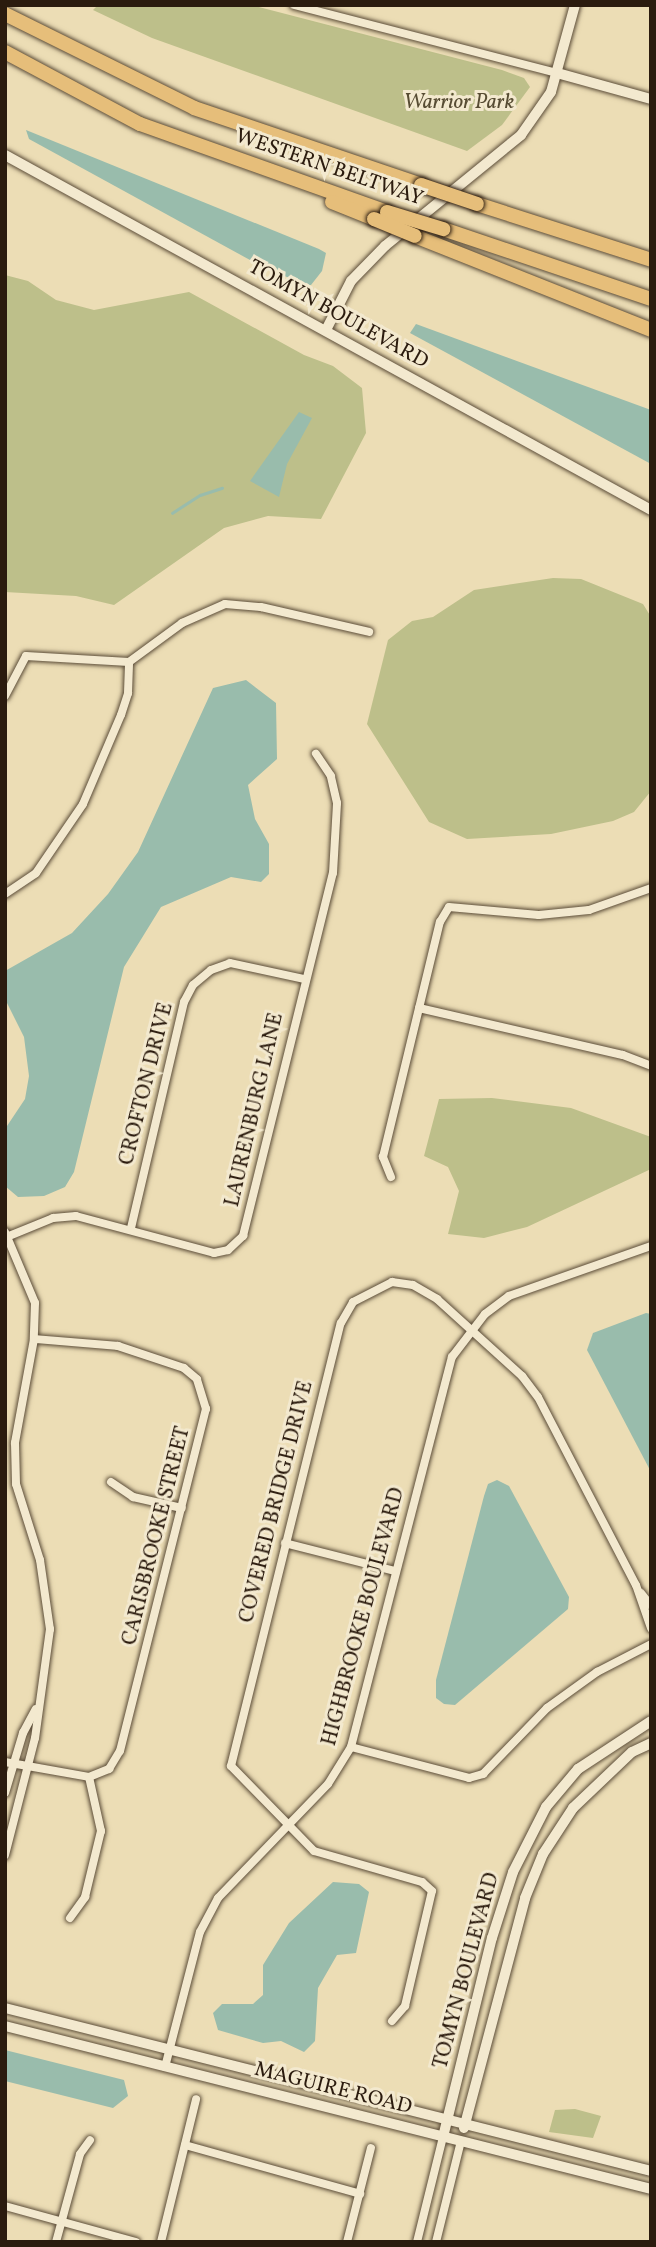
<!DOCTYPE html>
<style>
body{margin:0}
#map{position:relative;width:656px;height:2247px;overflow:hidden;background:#ecddb5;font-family:Vollkorn,serif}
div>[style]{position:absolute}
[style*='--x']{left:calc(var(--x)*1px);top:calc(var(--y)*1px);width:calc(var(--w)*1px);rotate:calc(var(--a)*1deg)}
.green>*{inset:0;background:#bdbf8a}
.water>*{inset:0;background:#99bcac}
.stream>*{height:2.5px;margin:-1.25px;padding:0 1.25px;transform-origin:1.25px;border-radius:1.25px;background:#99bcac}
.roads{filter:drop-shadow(0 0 2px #5b4c38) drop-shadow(0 0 2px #5b4c38)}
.street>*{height:8px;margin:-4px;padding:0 4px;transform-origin:4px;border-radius:4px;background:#f3e9cf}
.secondary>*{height:10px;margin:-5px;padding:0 5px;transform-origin:5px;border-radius:5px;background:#f3e9cf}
.highway>*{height:14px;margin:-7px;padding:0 7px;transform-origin:7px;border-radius:7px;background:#e6be7a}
.bridges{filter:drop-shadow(0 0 2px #2b1b0e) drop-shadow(0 0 2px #2b1b0e)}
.highway-bridge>*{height:14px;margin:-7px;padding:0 7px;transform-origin:7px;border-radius:7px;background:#e6be7a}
span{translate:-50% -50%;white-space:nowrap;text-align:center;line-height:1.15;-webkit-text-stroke:6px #f3e9cf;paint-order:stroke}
.park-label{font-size:21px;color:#574c33;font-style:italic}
.street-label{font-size:21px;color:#2b1b0e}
.frame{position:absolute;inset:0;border:7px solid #2b1b0e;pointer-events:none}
</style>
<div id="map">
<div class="green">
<div style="clip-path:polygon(98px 5px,251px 5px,502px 70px,524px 78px,530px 87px,502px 125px,467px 151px,152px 38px,93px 10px)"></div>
<div style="clip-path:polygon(5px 275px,28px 281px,56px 300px,94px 310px,189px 292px,304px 355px,333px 366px,362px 388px,366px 433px,321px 519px,268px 516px,224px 528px,114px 605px,76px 596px,5px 592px)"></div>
<div style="clip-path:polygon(553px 578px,581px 579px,643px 604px,651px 617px,651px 791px,634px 812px,613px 821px,551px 834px,467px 839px,429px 822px,367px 724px,388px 640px,412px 621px,433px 617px,474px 590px)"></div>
<div style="clip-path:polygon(492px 1098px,571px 1108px,651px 1137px,651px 1169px,527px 1227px,484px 1238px,448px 1234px,459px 1191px,448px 1167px,424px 1156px,439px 1099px)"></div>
<div style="clip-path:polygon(575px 2109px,601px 2116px,593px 2138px,549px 2132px,555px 2110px)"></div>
</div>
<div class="water">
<div style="clip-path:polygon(26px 130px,319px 249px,326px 253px,322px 271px,311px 285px,304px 285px,250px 260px,29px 139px)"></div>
<div style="clip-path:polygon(416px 324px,651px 410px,651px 464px,410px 333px)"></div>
<div style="clip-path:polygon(299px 412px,312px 418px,287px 464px,279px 497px,250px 481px)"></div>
<div style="clip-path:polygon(246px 680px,276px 703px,277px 759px,248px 785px,255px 819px,269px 844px,269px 874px,261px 882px,231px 877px,161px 907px,124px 967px,74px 1172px,65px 1187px,44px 1196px,18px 1197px,5px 1186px,5px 1129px,25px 1099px,29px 1076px,24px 1037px,5px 999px,5px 971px,72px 933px,108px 894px,138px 852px,213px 688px)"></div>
<div style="clip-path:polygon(646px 1313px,651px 1314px,651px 1472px,587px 1350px,593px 1333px)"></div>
<div style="clip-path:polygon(497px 1480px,509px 1486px,569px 1597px,568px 1609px,455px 1705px,444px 1704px,436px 1698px,436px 1680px,484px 1496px,488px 1484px)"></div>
<div style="clip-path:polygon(333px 1882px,359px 1884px,369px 1892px,356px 1953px,337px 1955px,318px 1988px,315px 2041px,304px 2052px,281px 2041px,263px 2043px,218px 2030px,213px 2013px,222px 2004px,253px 2004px,263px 1995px,263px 1965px,289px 1923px)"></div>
<div style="clip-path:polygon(5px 2050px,124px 2080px,128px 2096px,113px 2108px,5px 2081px)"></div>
</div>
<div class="stream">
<div style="--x:172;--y:513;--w:33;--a:-33"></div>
<div style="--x:200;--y:495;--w:23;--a:-18"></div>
</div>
<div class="roads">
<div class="street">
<div style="--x:294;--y:5;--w:272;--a:14.5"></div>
<div style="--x:5;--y:696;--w:45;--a:-62.3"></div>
<div style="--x:26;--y:656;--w:103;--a:3.3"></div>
<div style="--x:129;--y:662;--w:66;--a:-36.3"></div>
<div style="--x:182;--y:623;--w:47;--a:-23.8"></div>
<div style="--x:225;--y:604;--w:36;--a:5"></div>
<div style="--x:261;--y:607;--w:111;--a:13"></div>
<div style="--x:5;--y:894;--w:37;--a:-34"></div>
<div style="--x:36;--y:873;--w:83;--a:-55.7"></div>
<div style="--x:83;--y:804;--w:97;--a:-66.9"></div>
<div style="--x:121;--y:715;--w:23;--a:-72"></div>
<div style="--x:128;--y:693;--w:31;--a:-88"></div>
<div style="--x:419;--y:1008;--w:209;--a:13"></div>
<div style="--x:623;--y:1055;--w:30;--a:21"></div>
<div style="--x:391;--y:1177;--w:22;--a:-112"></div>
<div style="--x:383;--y:1157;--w:242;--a:-76.4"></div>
<div style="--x:440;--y:922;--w:17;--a:-59"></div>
<div style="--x:449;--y:907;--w:90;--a:5.1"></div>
<div style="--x:539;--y:915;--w:50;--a:-5.7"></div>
<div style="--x:589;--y:910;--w:66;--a:-19.5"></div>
<div style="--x:131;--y:1228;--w:232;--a:-76.8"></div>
<div style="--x:184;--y:1002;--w:19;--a:-62"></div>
<div style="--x:193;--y:985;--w:23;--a:-40"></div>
<div style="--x:211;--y:970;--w:20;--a:-20"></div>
<div style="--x:230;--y:963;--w:76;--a:12.2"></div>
<div style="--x:5;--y:1232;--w:77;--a:67.1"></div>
<div style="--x:35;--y:1303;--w:36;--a:92"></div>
<div style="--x:34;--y:1339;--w:106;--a:100.4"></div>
<div style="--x:15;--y:1443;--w:41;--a:88.6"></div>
<div style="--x:16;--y:1484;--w:80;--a:72.5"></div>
<div style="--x:40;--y:1560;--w:70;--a:81.8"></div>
<div style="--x:50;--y:1629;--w:110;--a:97.8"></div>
<div style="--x:35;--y:1738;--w:121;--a:104.4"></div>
<div style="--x:9;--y:1236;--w:48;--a:-22.2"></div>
<div style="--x:53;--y:1218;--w:23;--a:-5"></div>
<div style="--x:76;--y:1216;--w:143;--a:15"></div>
<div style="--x:214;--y:1253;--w:14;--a:-12"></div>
<div style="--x:228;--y:1250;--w:21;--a:-43"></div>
<div style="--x:243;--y:1236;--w:374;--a:-76.1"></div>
<div style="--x:333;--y:873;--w:70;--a:-86.7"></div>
<div style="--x:337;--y:803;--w:28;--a:-103"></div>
<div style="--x:331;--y:776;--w:27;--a:-124"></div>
<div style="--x:111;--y:1482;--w:27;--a:34"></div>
<div style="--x:133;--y:1497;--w:50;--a:12.7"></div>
<div style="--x:285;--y:1543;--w:114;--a:14.3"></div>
<div style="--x:641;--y:1593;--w:16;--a:52"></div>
<div style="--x:351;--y:1747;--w:122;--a:14.7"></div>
<div style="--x:469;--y:1778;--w:15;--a:-16"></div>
<div style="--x:483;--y:1774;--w:92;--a:-45.9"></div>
<div style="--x:547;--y:1708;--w:62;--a:-35.8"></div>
<div style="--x:597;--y:1672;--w:61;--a:-27.4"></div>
<div style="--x:5;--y:1762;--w:85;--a:10.1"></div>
<div style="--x:89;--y:1777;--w:22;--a:-22"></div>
<div style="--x:109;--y:1769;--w:21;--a:-59"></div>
<div style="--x:120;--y:1751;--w:353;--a:-75.9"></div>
<div style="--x:206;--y:1409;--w:31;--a:-107"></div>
<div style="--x:197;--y:1379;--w:17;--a:-140"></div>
<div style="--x:184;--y:1368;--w:70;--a:-161.6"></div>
<div style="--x:118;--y:1346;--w:84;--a:-175.2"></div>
<div style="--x:5;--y:1793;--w:63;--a:-73.3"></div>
<div style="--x:23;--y:1733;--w:27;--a:-62"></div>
<div style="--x:70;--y:1918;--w:26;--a:-54"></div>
<div style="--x:85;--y:1897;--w:68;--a:-76.4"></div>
<div style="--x:101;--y:1831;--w:55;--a:-102.5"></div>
<div style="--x:392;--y:2021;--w:20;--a:-49"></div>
<div style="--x:405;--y:2006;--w:118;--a:-76.8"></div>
<div style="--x:432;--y:1891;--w:13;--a:-138"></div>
<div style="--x:422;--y:1882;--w:112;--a:-164"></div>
<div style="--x:314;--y:1851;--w:119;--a:-134.3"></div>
<div style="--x:231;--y:1766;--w:456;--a:-76.1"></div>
<div style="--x:341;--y:1323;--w:24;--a:-60"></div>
<div style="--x:353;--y:1302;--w:44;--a:-27.1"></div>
<div style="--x:392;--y:1282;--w:21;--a:8"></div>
<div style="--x:413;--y:1285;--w:28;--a:30"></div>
<div style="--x:437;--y:1299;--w:115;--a:42.2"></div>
<div style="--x:522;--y:1376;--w:26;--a:53"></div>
<div style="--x:538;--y:1397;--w:212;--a:62.5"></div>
<div style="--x:636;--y:1585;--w:46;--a:70.8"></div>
<div style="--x:165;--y:2067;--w:139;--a:-75.5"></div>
<div style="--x:200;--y:1932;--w:38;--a:-62"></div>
<div style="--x:218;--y:1898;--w:158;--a:-46"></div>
<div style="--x:328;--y:1784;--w:44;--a:-58.1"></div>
<div style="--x:351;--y:1747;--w:403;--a:-75.5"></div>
<div style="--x:452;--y:1357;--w:54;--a:-52.5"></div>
<div style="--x:485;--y:1314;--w:30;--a:-37"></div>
<div style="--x:509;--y:1296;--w:151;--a:-19.4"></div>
<div style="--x:185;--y:2145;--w:182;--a:15.6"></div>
<div style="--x:5;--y:2206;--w:136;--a:15.4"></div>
<div style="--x:56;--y:2242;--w:91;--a:-74.7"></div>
<div style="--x:80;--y:2154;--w:17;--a:-54"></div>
<div style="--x:161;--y:2242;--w:147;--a:-76.2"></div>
<div style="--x:347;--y:2242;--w:97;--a:-75.7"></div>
<div style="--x:417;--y:2242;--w:108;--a:-76.1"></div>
<div style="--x:436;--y:2242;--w:104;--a:-76.1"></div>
</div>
<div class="secondary">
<div style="--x:557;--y:73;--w:98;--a:15.5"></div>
<div style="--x:5;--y:155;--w:737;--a:28.79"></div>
<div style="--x:326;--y:330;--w:55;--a:-63"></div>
<div style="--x:351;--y:281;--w:49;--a:-45.8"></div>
<div style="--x:385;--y:246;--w:176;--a:-39.2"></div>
<div style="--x:521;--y:135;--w:52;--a:-55.1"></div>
<div style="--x:551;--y:92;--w:90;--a:-74.6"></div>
<div style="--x:5;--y:2008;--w:666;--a:14.16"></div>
<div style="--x:5;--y:2026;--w:666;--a:14.16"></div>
<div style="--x:464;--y:2128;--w:238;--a:-75.1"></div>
<div style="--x:525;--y:1898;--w:48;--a:-67.8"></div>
<div style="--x:543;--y:1854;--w:55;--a:-56.9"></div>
<div style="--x:573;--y:1808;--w:81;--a:-43.5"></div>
<div style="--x:632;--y:1752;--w:21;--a:-25"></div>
<div style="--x:443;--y:2137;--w:205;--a:-76.2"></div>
<div style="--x:492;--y:1938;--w:69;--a:-72.3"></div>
<div style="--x:513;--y:1872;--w:73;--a:-63.1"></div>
<div style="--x:546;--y:1807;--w:50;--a:-49.9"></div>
<div style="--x:578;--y:1769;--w:87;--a:-33.3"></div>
</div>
<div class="highway">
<div style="--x:5;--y:14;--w:211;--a:26.4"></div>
<div style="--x:194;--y:108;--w:240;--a:18.7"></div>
<div style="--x:5;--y:52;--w:153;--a:28.1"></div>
<div style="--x:140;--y:124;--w:262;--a:19.6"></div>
<div style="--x:332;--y:202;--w:45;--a:22"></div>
<div style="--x:477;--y:204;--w:183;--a:17.8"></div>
<div style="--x:443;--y:229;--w:219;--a:18.6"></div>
<div style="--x:415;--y:236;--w:254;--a:21.7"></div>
</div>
</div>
<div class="bridges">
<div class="highway-bridge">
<div style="--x:421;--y:185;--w:59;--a:18.7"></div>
<div style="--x:387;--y:212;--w:59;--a:16.9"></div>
<div style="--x:374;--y:219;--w:44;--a:22.5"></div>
</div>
</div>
<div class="park-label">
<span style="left:459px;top:103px">Warrior Park</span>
</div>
<div class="street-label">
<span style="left:329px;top:168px;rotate:19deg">WESTERN BELTWAY</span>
<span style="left:338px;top:315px;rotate:29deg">TOMYN BOULEVARD</span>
<span style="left:147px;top:1084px;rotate:-76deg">CROFTON DRIVE</span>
<span style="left:255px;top:1110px;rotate:-77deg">LAURENBURG LANE</span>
<span style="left:277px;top:1502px;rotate:-76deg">COVERED BRIDGE DRIVE</span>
<span style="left:157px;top:1536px;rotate:-76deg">CARISBROOKE STREET</span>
<span style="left:364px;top:1617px;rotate:-75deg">HIGHBROOKE BOULEVARD</span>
<span style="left:467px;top:1971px;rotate:-75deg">TOMYN BOULEVARD</span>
<span style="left:333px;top:2089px;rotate:14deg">MAGUIRE ROAD</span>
</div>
<div class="frame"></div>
</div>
